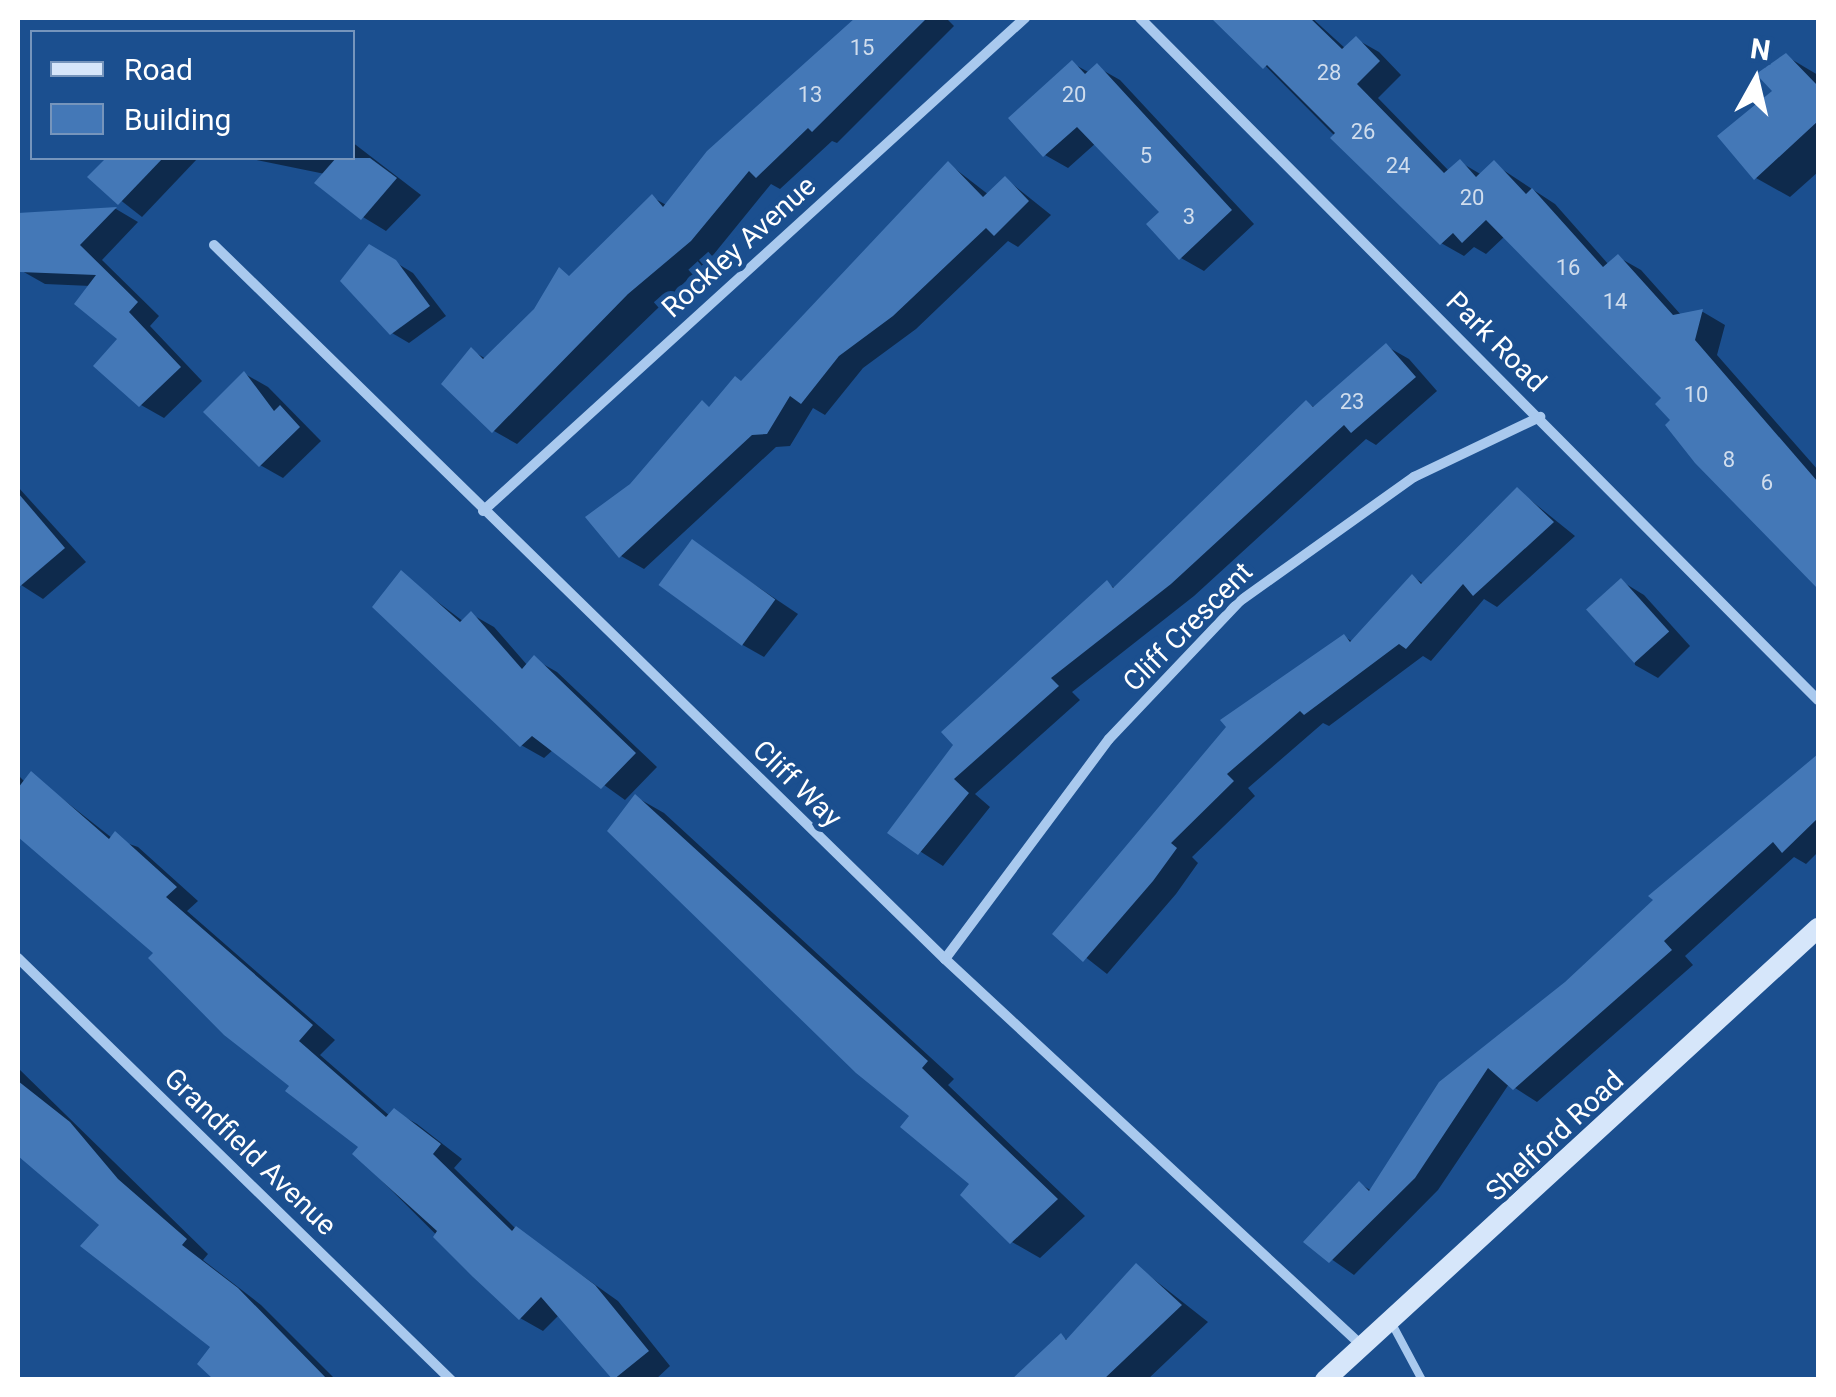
<!DOCTYPE html>
<style>
body{margin:0}
#map{position:relative;width:1836px;height:1397px;overflow:hidden;background:#1b4f8f;font-family:Roboto,sans-serif}
div>[style]{position:absolute}
[style*='--x']{left:calc(var(--x)*1px);top:calc(var(--y)*1px);width:calc(var(--w)*1px);rotate:calc(var(--a)*1deg)}
.shadow>*{inset:0;background:#0007}
.building>*{inset:0;background:#4478b7;transform-origin:0 0}
.lane>*{height:8px;margin:-4px;padding:0 4px;transform-origin:4px;border-radius:4px;background:#a9c9ee}
.street>*{height:10px;margin:-5px;padding:0 5px;transform-origin:5px;border-radius:5px;background:#a9c9ee}
.secondary>*{height:20px;margin:-10px;padding:0 10px;transform-origin:10px;border-radius:10px;background:#d6e6fa}
span{translate:-50% -50%;white-space:nowrap;text-align:center;line-height:1.15;-webkit-text-stroke:10px #1b4f8f;paint-order:stroke}
.number-label{font-size:22px;color:#d0dded}
.number-label span{-webkit-text-stroke-width:0}
.street-label{font-size:28px;color:#fff}
.frame{position:absolute;inset:0;border:20px solid #fff;pointer-events:none}
.legend{position:absolute;left:30px;top:30px;width:325px;height:130px;box-sizing:border-box;background:#1b4f8f;border:2px solid #7695bc;margin:0;padding:12px 18px;list-style:none;font-size:30px;color:#fff}
.legend li{display:flex;align-items:center;gap:20px;height:50px}
.legend b{width:50px;border:2px solid #7695bc}
.north{position:absolute;left:1706px;top:30px;width:100px;height:100px;-webkit-text-stroke:8px #1b4f8f;paint-order:stroke;rotate:8deg;font-size:28px;font-weight:700;line-height:40px;text-align:center;color:#fff}
.north::after{content:'';display:block;margin:auto;width:35px;height:45px;background:#fff;clip-path:polygon(50% 0,100% 100%,50% 72%,0 100%)}
</style>
<div id="map">
<div class="shadow">
<div style="clip-path:polygon(858px 18px,946px 18px,954px 26px,837px 143px,832px 141px,780px 189px,771px 184px,714px 254px,517px 444px,494px 431px,471px 350px,486px 359px,652px 197px,668px 206px,709px 153px)"></div>
<div style="clip-path:polygon(1218px 18px,1312px 18px,1346px 49px,1356px 39px,1379px 52px,1401px 75px,1378px 98px,1450px 172px,1460px 162px,1482px 175px,1494px 164px,1555px 204px,1609px 265px,1618px 257px,1641px 270px,1682px 316px,1703px 312px,1725px 325px,1717px 355px,1818px 470px,1818px 578px,1803px 569px,1673px 420px,1665px 398px,1505px 236px,1486px 254px,1474px 247px,1464px 256px,1441px 243px)"></div>
<div style="clip-path:polygon(1786px 56px,1818px 75px,1818px 172px,1790px 197px,1756px 178px)"></div>
<div style="clip-path:polygon(1072px 63px,1090px 73px,1097px 67px,1120px 80px,1254px 224px,1204px 271px,1181px 258px,1163px 212px,1096px 143px,1068px 168px,1045px 155px)"></div>
<div style="clip-path:polygon(352px 142px,421px 195px,386px 231px,363px 217px,325px 174px,246px 158px,352px 158px)"></div>
<div style="clip-path:polygon(109px 158px,198px 158px,142px 217px,91px 177px)"></div>
<div style="clip-path:polygon(949px 164px,989px 195px,1006px 179px,1051px 215px,1018px 247px,1008px 241px,916px 329px,863px 368px,825px 415px,813px 408px,790px 446px,776px 447px,644px 569px,621px 556px,632px 486px,742px 384px)"></div>
<div style="clip-path:polygon(116px 209px,138px 222px,102px 260px,159px 316px,150px 326px,202px 381px,164px 418px,141px 405px,121px 339px,91px 286px,45px 284px,22px 271px,20px 216px)"></div>
<div style="clip-path:polygon(370px 247px,413px 273px,446px 316px,409px 343px,392px 333px)"></div>
<div style="clip-path:polygon(1386px 346px,1409px 359px,1437px 391px,1376px 445px,1366px 439px,1194px 596px,1072px 692px,1080px 700px,975px 794px,990px 807px,943px 866px,890px 832px,1107px 583px,1116px 589px,1307px 403px,1316px 408px)"></div>
<div style="clip-path:polygon(245px 374px,268px 387px,321px 441px,283px 478px,260px 465px)"></div>
<div style="clip-path:polygon(18px 487px,86px 562px,43px 599px,18px 583px)"></div>
<div style="clip-path:polygon(1518px 490px,1575px 536px,1497px 607px,1484px 599px,1431px 661px,1423px 656px,1329px 726px,1323px 723px,1248px 788px,1255px 796px,1192px 857px,1198px 863px,1176px 894px,1107px 974px,1056px 934px,1345px 637px,1353px 642px,1413px 577px,1424px 584px)"></div>
<div style="clip-path:polygon(693px 543px,798px 614px,764px 657px,741px 644px)"></div>
<div style="clip-path:polygon(401px 574px,464px 622px,471px 614px,494px 627px,528px 666px,534px 659px,557px 672px,657px 767px,625px 800px,554px 749px,544px 758px,521px 745px)"></div>
<div style="clip-path:polygon(1621px 581px,1644px 595px,1690px 646px,1658px 678px,1635px 665px)"></div>
<div style="clip-path:polygon(1818px 758px,1818px 852px,1806px 864px,1794px 857px,1685px 956px,1693px 965px,1537px 1102px,1509px 1084px,1438px 1190px,1354px 1275px,1307px 1242px,1360px 1184px,1372px 1191px,1566px 984px)"></div>
<div style="clip-path:polygon(31px 774px,112px 838px,138px 847px,198px 901px,187px 911px,335px 1040px,320px 1055px,390px 1116px,394px 1111px,417px 1124px,462px 1159px,454px 1168px,515px 1228px,618px 1301px,670px 1366px,655px 1380px,616px 1380px,559px 1315px,543px 1331px,520px 1318px,355px 1154px,362px 1146px,157px 953px,18px 834px,18px 775px,25px 782px)"></div>
<div style="clip-path:polygon(636px 797px,664px 813px,954px 1079px,948px 1085px,1085px 1216px,1040px 1258px,1012px 1242px,972px 1184px)"></div>
<div style="clip-path:polygon(18px 1068px,208px 1254px,203px 1260px,261px 1305px,336px 1380px,217px 1380px,214px 1347px,84px 1246px,102px 1225px,18px 1150px)"></div>
<div style="clip-path:polygon(1137px 1266px,1208px 1322px,1147px 1380px,1015px 1380px,1061px 1337px,1068px 1340px)"></div>
</div>
<div class="building">
<div style="clip-path:polygon(855px 18px,927px 18px,812px 132px,808px 128px,756px 178px,749px 171px,691px 241px,628px 294px,492px 433px,441px 384px,471px 347px,483px 359px,534px 309px,559px 267px,569px 276px,652px 194px,663px 207px,707px 151px)"></div>
<div style="clip-path:polygon(1211px 18px,1310px 18px,1342px 49px,1356px 36px,1380px 61px,1357px 84px,1444px 173px,1460px 159px,1476px 177px,1494px 160px,1526px 194px,1532px 188px,1603px 267px,1618px 254px,1673px 315px,1703px 309px,1695px 340px,1818px 482px,1818px 589px,1695px 463px,1665px 425px,1670px 420px,1655px 404px,1661px 398px,1486px 220px,1462px 243px,1453px 233px,1440px 245px,1330px 138px,1335px 133px,1267px 65px,1263px 69px)"></div>
<div style="clip-path:polygon(1786px 53px,1818px 86px,1818px 121px,1754px 180px,1717px 136px,1772px 91px,1756px 74px)"></div>
<div style="clip-path:polygon(1072px 60px,1085px 74px,1097px 63px,1232px 210px,1179px 260px,1146px 224px,1159px 212px,1077px 127px,1043px 157px,1008px 118px)"></div>
<div style="clip-path:polygon(106px 158px,163px 158px,118px 205px,87px 177px)"></div>
<div style="clip-path:polygon(336px 158px,370px 158px,397px 178px,361px 220px,314px 183px)"></div>
<div style="clip-path:polygon(948px 161px,983px 197px,1005px 176px,1029px 201px,994px 236px,986px 228px,893px 316px,839px 356px,801px 404px,790px 396px,767px 434px,752px 435px,619px 558px,585px 517px,630px 484px,702px 400px,709px 407px,735px 376px,741px 381px)"></div>
<div style="clip-path:polygon(117px 207px,80px 245px,138px 302px,129px 312px,181px 367px,139px 407px,93px 366px,117px 339px,74px 304px,96px 275px,20px 272px,18px 213px)"></div>
<div style="clip-path:polygon(369px 244px,396px 260px,430px 306px,390px 335px,340px 281px)"></div>
<div style="clip-path:polygon(1386px 343px,1416px 377px,1351px 433px,1344px 425px,1171px 584px,1051px 678px,1059px 686px,954px 779px,969px 793px,918px 855px,887px 833px,953px 745px,941px 732px,1107px 580px,1113px 588px,1306px 400px,1313px 407px)"></div>
<div style="clip-path:polygon(244px 371px,274px 411px,280px 405px,300px 427px,259px 467px,203px 412px)"></div>
<div style="clip-path:polygon(1517px 487px,1554px 522px,1473px 596px,1463px 584px,1406px 649px,1399px 644px,1304px 715px,1300px 711px,1227px 774px,1234px 781px,1171px 843px,1177px 848px,1153px 881px,1083px 962px,1052px 934px,1226px 727px,1220px 720px,1344px 634px,1350px 642px,1412px 574px,1421px 584px)"></div>
<div style="clip-path:polygon(18px 493px,65px 548px,18px 588px)"></div>
<div style="left:692px;top:539px;width:103px;height:57px;rotate:36deg"></div>
<div style="clip-path:polygon(401px 570px,460px 622px,471px 611px,522px 669px,534px 655px,636px 753px,601px 789px,532px 736px,520px 747px,372px 607px)"></div>
<div style="left:1621px;top:578px;width:72px;height:47px;rotate:48deg"></div>
<div style="clip-path:polygon(1818px 754px,1818px 818px,1782px 853px,1773px 842px,1664px 941px,1672px 950px,1513px 1090px,1488px 1068px,1415px 1178px,1329px 1263px,1303px 1242px,1359px 1181px,1369px 1191px,1439px 1082px,1565px 982px,1653px 900px,1648px 896px)"></div>
<div style="clip-path:polygon(31px 771px,109px 839px,115px 831px,177px 887px,166px 897px,313px 1025px,299px 1041px,386px 1117px,394px 1108px,441px 1144px,433px 1154px,512px 1231px,516px 1226px,595px 1285px,649px 1351px,613px 1380px,541px 1297px,519px 1320px,473px 1277px,433px 1237px,437px 1231px,352px 1154px,358px 1147px,285px 1091px,289px 1086px,224px 1035px,148px 958px,153px 953px,18px 837px,18px 788px)"></div>
<div style="clip-path:polygon(635px 794px,928px 1061px,922px 1068px,1058px 1199px,1010px 1244px,960px 1195px,969px 1184px,900px 1127px,909px 1116px,856px 1073px,607px 831px)"></div>
<div style="clip-path:polygon(18px 1081px,70px 1122px,118px 1179px,187px 1239px,182px 1245px,238px 1288px,328px 1380px,214px 1380px,197px 1364px,210px 1347px,80px 1246px,99px 1225px,18px 1156px)"></div>
<div style="clip-path:polygon(1136px 1263px,1182px 1305px,1103px 1380px,1011px 1380px,1061px 1333px,1066px 1340px)"></div>
</div>
<div class="lane">
<div style="--x:1391;--y:1322;--w:66;--a:61.9"></div>
</div>
<div class="street">
<div style="--x:1140;--y:18;--w:962;--a:45.17"></div>
<div style="--x:214;--y:245;--w:1022;--a:44.33"></div>
<div style="--x:945;--y:959;--w:566;--a:42.85"></div>
<div style="--x:483;--y:511;--w:733;--a:-42.29"></div>
<div style="--x:18;--y:958;--w:605;--a:44.26"></div>
<div style="--x:945;--y:959;--w:274;--a:-53.3"></div>
<div style="--x:1109;--y:739;--w:190;--a:-46.5"></div>
<div style="--x:1240;--y:601;--w:214;--a:-35.5"></div>
<div style="--x:1414;--y:477;--w:140;--a:-25.5"></div>
</div>
<div class="secondary">
<div style="--x:1325;--y:1380;--w:669;--a:-42.52"></div>
</div>
<div class="number-label">
<span style="left:862px;top:48px">15</span>
<span style="left:1329px;top:73px">28</span>
<span style="left:810px;top:95px">13</span>
<span style="left:1074px;top:95px">20</span>
<span style="left:1363px;top:132px">26</span>
<span style="left:1146px;top:156px">5</span>
<span style="left:1398px;top:166px">24</span>
<span style="left:1472px;top:198px">20</span>
<span style="left:1189px;top:217px">3</span>
<span style="left:1568px;top:268px">16</span>
<span style="left:1615px;top:302px">14</span>
<span style="left:1696px;top:395px">10</span>
<span style="left:1352px;top:402px">23</span>
<span style="left:1729px;top:460px">8</span>
<span style="left:1767px;top:483px">6</span>
</div>
<div class="street-label">
<span style="left:739px;top:247px;rotate:-42deg">Rockley Avenue</span>
<span style="left:1496px;top:342px;rotate:45deg">Park Road</span>
<span style="left:1188px;top:627px;rotate:-45deg">Cliff Crescent</span>
<span style="left:797px;top:784px;rotate:44deg">Cliff Way</span>
<span style="left:1555px;top:1136px;rotate:-43deg">Shelford Road</span>
<span style="left:250px;top:1152px;rotate:44deg">Grandfield Avenue</span>
</div>
<div class="frame"></div>
<ul class="legend">
<li><b style="height:12px;background:#d6e6fa"></b>Road</li>
<li><b style="height:28px;background:#4478b7"></b>Building</li>
</ul>
<div class="north">N</div>
</div>
